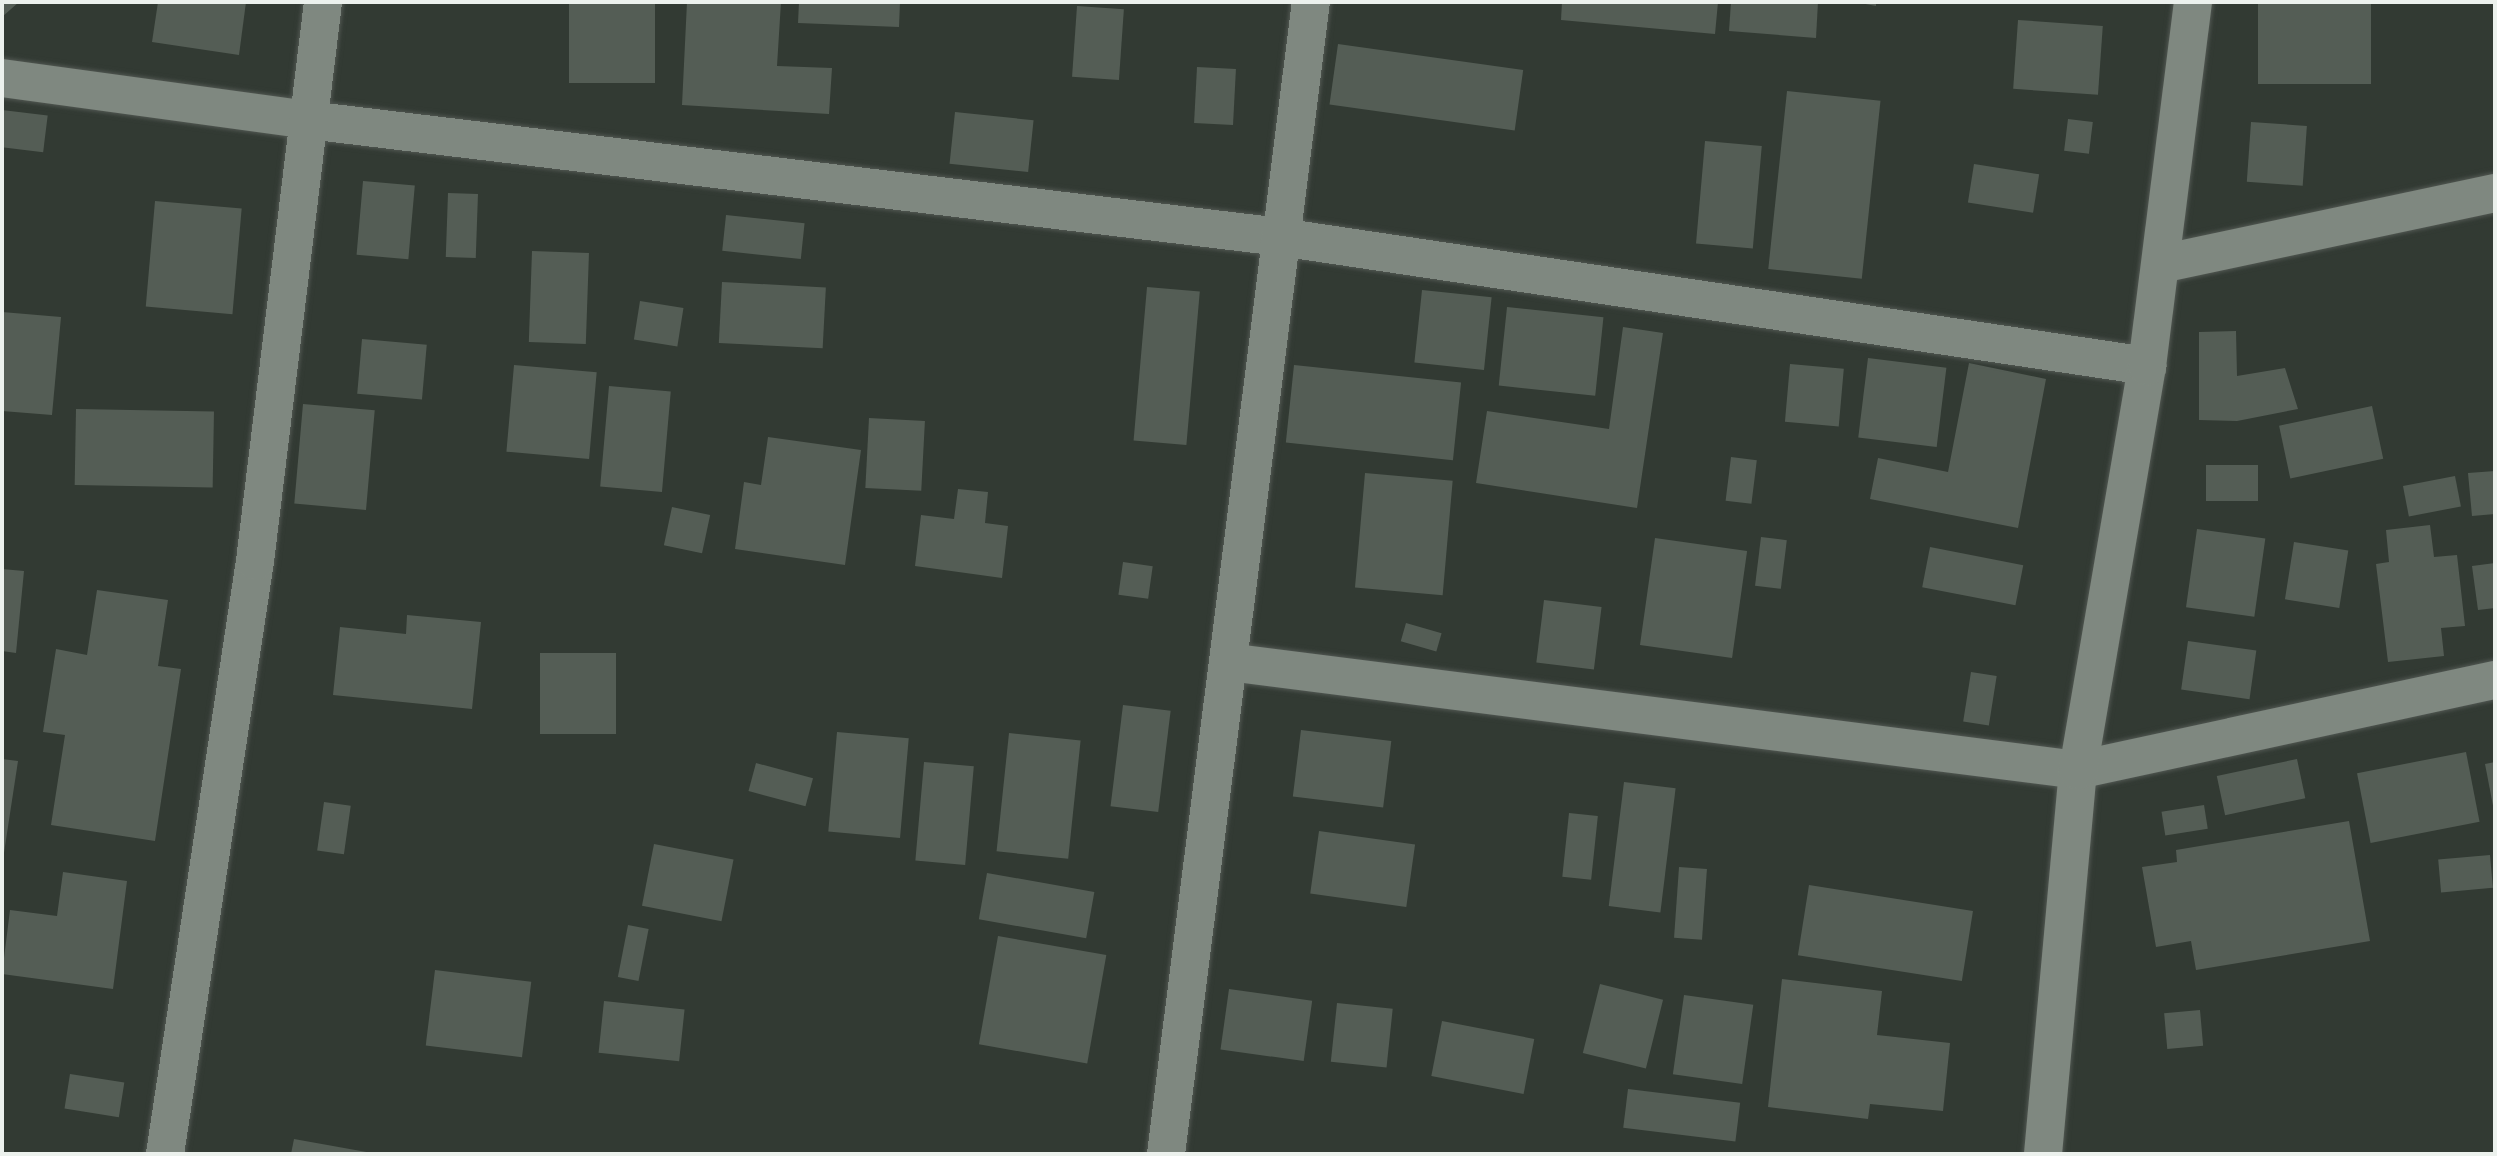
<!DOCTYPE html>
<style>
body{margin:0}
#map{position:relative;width:2497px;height:1156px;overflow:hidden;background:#323a33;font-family:"Archivo Narrow",sans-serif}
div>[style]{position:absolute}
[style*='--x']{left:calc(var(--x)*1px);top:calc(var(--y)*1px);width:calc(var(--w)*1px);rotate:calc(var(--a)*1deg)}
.building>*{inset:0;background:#545d55;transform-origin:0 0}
.roads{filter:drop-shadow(0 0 2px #515752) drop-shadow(0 0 2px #515752)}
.minor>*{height:38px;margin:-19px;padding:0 19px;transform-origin:19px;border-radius:19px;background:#7f8880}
span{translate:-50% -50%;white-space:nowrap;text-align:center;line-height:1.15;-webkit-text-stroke:7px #1c201d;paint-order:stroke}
.frame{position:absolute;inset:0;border:4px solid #ecf1ed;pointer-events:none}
</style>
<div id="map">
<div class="building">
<div style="clip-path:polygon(2px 2px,19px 2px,2px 17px)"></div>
<div style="clip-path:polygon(158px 2px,246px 2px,239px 55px,152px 42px)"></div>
<div style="left:569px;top:2px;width:86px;height:81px"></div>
<div style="clip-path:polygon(687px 2px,781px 2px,777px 66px,832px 68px,829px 114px,682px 105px)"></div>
<div style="clip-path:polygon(799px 2px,900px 2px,899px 27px,798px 23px)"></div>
<div style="clip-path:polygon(1562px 2px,1718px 2px,1715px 34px,1561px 20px)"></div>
<div style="clip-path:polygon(1731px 2px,1818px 2px,1816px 38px,1729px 31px)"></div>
<div style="clip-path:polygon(1855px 2px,1876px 2px,1876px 6px)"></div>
<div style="left:2258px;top:2px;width:113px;height:82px"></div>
<div style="left:1077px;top:6px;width:47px;height:71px;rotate:4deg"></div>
<div style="left:2018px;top:20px;width:85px;height:69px;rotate:4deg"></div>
<div style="left:1338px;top:44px;width:187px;height:61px;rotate:8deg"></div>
<div style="left:1197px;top:67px;width:39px;height:56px;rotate:3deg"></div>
<div style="left:1787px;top:91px;width:94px;height:179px;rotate:6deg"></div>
<div style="left:2px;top:110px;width:46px;height:37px;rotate:7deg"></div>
<div style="left:955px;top:112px;width:79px;height:52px;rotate:6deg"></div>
<div style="left:2068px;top:119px;width:25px;height:32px;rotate:7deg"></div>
<div style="left:2251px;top:122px;width:56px;height:60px;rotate:4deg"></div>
<div style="left:1705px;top:141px;width:57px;height:103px;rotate:5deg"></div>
<div style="left:1974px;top:164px;width:66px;height:39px;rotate:9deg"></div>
<div style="left:363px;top:181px;width:52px;height:74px;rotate:5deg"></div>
<div style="left:448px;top:193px;width:30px;height:64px;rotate:2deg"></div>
<div style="left:155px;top:201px;width:87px;height:106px;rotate:5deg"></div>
<div style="left:726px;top:215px;width:79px;height:36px;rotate:6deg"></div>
<div style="left:532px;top:251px;width:57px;height:91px;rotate:2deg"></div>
<div style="left:722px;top:282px;width:104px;height:61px;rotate:3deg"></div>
<div style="left:1147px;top:287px;width:53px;height:154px;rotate:5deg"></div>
<div style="left:1422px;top:290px;width:70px;height:73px;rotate:6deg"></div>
<div style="left:640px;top:301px;width:44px;height:39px;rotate:9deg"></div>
<div style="left:1507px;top:307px;width:97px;height:79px;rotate:6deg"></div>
<div style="clip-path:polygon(2px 312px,61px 317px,52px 415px,2px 411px)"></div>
<div style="clip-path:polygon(1623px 327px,1663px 333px,1637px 508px,1476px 483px,1487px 411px,1609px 429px)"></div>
<div style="clip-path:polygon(2236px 331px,2237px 376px,2285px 368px,2298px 409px,2237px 421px,2199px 420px,2199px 332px)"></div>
<div style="left:362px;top:339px;width:65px;height:55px;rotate:5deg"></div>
<div style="left:1868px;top:358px;width:79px;height:80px;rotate:7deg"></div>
<div style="clip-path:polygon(1969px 363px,2046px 379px,2018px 528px,1870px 499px,1878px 458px,1948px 472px)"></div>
<div style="left:1790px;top:364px;width:54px;height:58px;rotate:5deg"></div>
<div style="left:514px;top:365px;width:83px;height:87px;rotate:5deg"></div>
<div style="left:1294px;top:365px;width:168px;height:78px;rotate:6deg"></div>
<div style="left:609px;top:386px;width:62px;height:101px;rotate:5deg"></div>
<div style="left:303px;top:404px;width:72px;height:100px;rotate:5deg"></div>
<div style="left:2372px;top:406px;width:54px;height:95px;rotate:78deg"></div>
<div style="left:76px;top:409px;width:138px;height:76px;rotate:1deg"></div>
<div style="left:869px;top:418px;width:56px;height:70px;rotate:3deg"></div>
<div style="clip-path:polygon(768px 437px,861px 450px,845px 565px,735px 549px,744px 482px,761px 485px)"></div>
<div style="left:1731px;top:457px;width:26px;height:44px;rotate:7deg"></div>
<div style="left:2258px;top:465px;width:36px;height:52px;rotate:90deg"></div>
<div style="clip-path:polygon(2495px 471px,2495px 514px,2472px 516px,2468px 473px)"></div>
<div style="left:1365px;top:473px;width:88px;height:115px;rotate:5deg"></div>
<div style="left:2455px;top:476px;width:31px;height:53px;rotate:79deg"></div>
<div style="clip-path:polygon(958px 489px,988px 492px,985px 523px,1008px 526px,1002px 578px,915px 566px,921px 515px,954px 519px)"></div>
<div style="left:672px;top:507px;width:39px;height:39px;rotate:12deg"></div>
<div style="clip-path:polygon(2430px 525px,2434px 557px,2457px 555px,2465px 626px,2441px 628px,2444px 656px,2388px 662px,2376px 564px,2389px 562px,2386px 530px)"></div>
<div style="left:2197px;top:529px;width:69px;height:79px;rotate:8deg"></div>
<div style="left:1761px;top:537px;width:26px;height:49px;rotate:7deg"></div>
<div style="left:1655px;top:538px;width:93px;height:108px;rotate:8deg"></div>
<div style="left:2294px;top:542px;width:55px;height:58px;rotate:9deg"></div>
<div style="left:1930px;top:547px;width:95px;height:41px;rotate:11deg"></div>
<div style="left:1123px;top:562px;width:30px;height:33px;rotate:8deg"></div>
<div style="clip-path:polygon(2495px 563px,2495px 608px,2478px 610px,2472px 566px)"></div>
<div style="clip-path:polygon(2px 569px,24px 571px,16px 653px,2px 651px)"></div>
<div style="clip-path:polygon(97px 590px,168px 600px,158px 666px,181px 669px,155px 841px,51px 825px,65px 735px,43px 732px,56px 649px,87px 655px)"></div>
<div style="left:1544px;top:600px;width:58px;height:63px;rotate:7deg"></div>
<div style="clip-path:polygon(407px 615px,481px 622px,472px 709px,333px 695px,340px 627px,406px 634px)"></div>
<div style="left:1406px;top:623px;width:37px;height:19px;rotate:16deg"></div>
<div style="left:2188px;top:641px;width:69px;height:49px;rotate:8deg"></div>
<div style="left:616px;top:653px;width:81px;height:76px;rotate:90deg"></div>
<div style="left:1971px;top:672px;width:26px;height:50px;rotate:9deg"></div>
<div style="left:1123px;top:705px;width:48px;height:102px;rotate:7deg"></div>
<div style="left:1301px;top:730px;width:91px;height:67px;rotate:7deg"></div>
<div style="left:837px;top:732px;width:72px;height:100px;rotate:5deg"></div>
<div style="left:1009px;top:733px;width:72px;height:119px;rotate:6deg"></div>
<div style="left:2466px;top:752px;width:71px;height:111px;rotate:79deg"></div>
<div style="clip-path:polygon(2px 759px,18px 761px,4px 853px,2px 853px)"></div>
<div style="left:2297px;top:759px;width:40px;height:82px;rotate:78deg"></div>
<div style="left:924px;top:762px;width:50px;height:99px;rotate:5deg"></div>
<div style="clip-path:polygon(2495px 762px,2495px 811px,2494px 811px,2485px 764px)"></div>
<div style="left:756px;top:763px;width:59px;height:29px;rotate:15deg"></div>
<div style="left:1624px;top:782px;width:52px;height:125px;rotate:7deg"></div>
<div style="left:324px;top:802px;width:27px;height:49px;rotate:8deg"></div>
<div style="left:2204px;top:805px;width:24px;height:43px;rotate:81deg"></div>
<div style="left:1569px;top:813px;width:29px;height:64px;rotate:6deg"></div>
<div style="clip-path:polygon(2349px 821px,2370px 941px,2196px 970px,2191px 941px,2156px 947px,2142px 867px,2177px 862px,2176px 850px)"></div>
<div style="left:1319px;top:831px;width:97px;height:63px;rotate:8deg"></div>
<div style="left:654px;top:844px;width:81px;height:63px;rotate:11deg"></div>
<div style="left:2490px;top:855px;width:33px;height:52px;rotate:85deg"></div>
<div style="left:1679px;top:867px;width:28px;height:71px;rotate:4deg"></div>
<div style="clip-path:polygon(63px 872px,127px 881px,113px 989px,2px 974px,10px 910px,57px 916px)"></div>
<div style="left:987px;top:873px;width:109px;height:47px;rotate:10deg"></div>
<div style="left:1809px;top:885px;width:166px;height:71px;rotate:9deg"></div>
<div style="left:628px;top:925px;width:21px;height:53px;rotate:11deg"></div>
<div style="left:998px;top:936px;width:110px;height:110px;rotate:10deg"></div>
<div style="left:435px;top:970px;width:97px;height:76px;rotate:7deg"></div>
<div style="clip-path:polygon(1782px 979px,1882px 991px,1877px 1035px,1950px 1043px,1943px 1111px,1870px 1104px,1868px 1119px,1768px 1107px)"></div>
<div style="left:1600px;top:984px;width:65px;height:71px;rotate:14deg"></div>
<div style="left:1229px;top:989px;width:84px;height:61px;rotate:8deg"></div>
<div style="left:1684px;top:995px;width:70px;height:80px;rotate:8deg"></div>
<div style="left:604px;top:1001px;width:81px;height:52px;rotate:6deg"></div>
<div style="left:1337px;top:1003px;width:56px;height:59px;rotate:6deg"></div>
<div style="left:2200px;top:1010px;width:36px;height:36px;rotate:85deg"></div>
<div style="left:1442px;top:1021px;width:94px;height:56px;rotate:11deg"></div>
<div style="left:70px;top:1074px;width:55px;height:35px;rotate:9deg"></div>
<div style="left:1628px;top:1089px;width:113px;height:39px;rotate:7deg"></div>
<div style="clip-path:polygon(294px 1139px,372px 1153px,372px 1154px,291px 1154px)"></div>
</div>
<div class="roads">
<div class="minor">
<div style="--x:2;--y:78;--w:309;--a:7.8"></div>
<div style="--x:308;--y:120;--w:979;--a:6.86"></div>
<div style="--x:1280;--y:237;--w:877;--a:8.46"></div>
<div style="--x:2161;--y:264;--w:341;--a:-12"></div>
<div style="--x:1228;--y:662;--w:857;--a:7.24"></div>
<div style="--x:2078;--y:770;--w:427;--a:-12.2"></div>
<div style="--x:165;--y:1154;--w:600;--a:-81.37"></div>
<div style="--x:255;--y:561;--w:563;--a:-83.06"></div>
<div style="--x:1166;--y:1154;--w:1161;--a:-82.83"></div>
<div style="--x:2043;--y:1154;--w:386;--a:-84.8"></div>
<div style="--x:2078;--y:770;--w:410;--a:-80.3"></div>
<div style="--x:2147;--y:366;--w:367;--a:-82.8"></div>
</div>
</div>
<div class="frame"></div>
</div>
